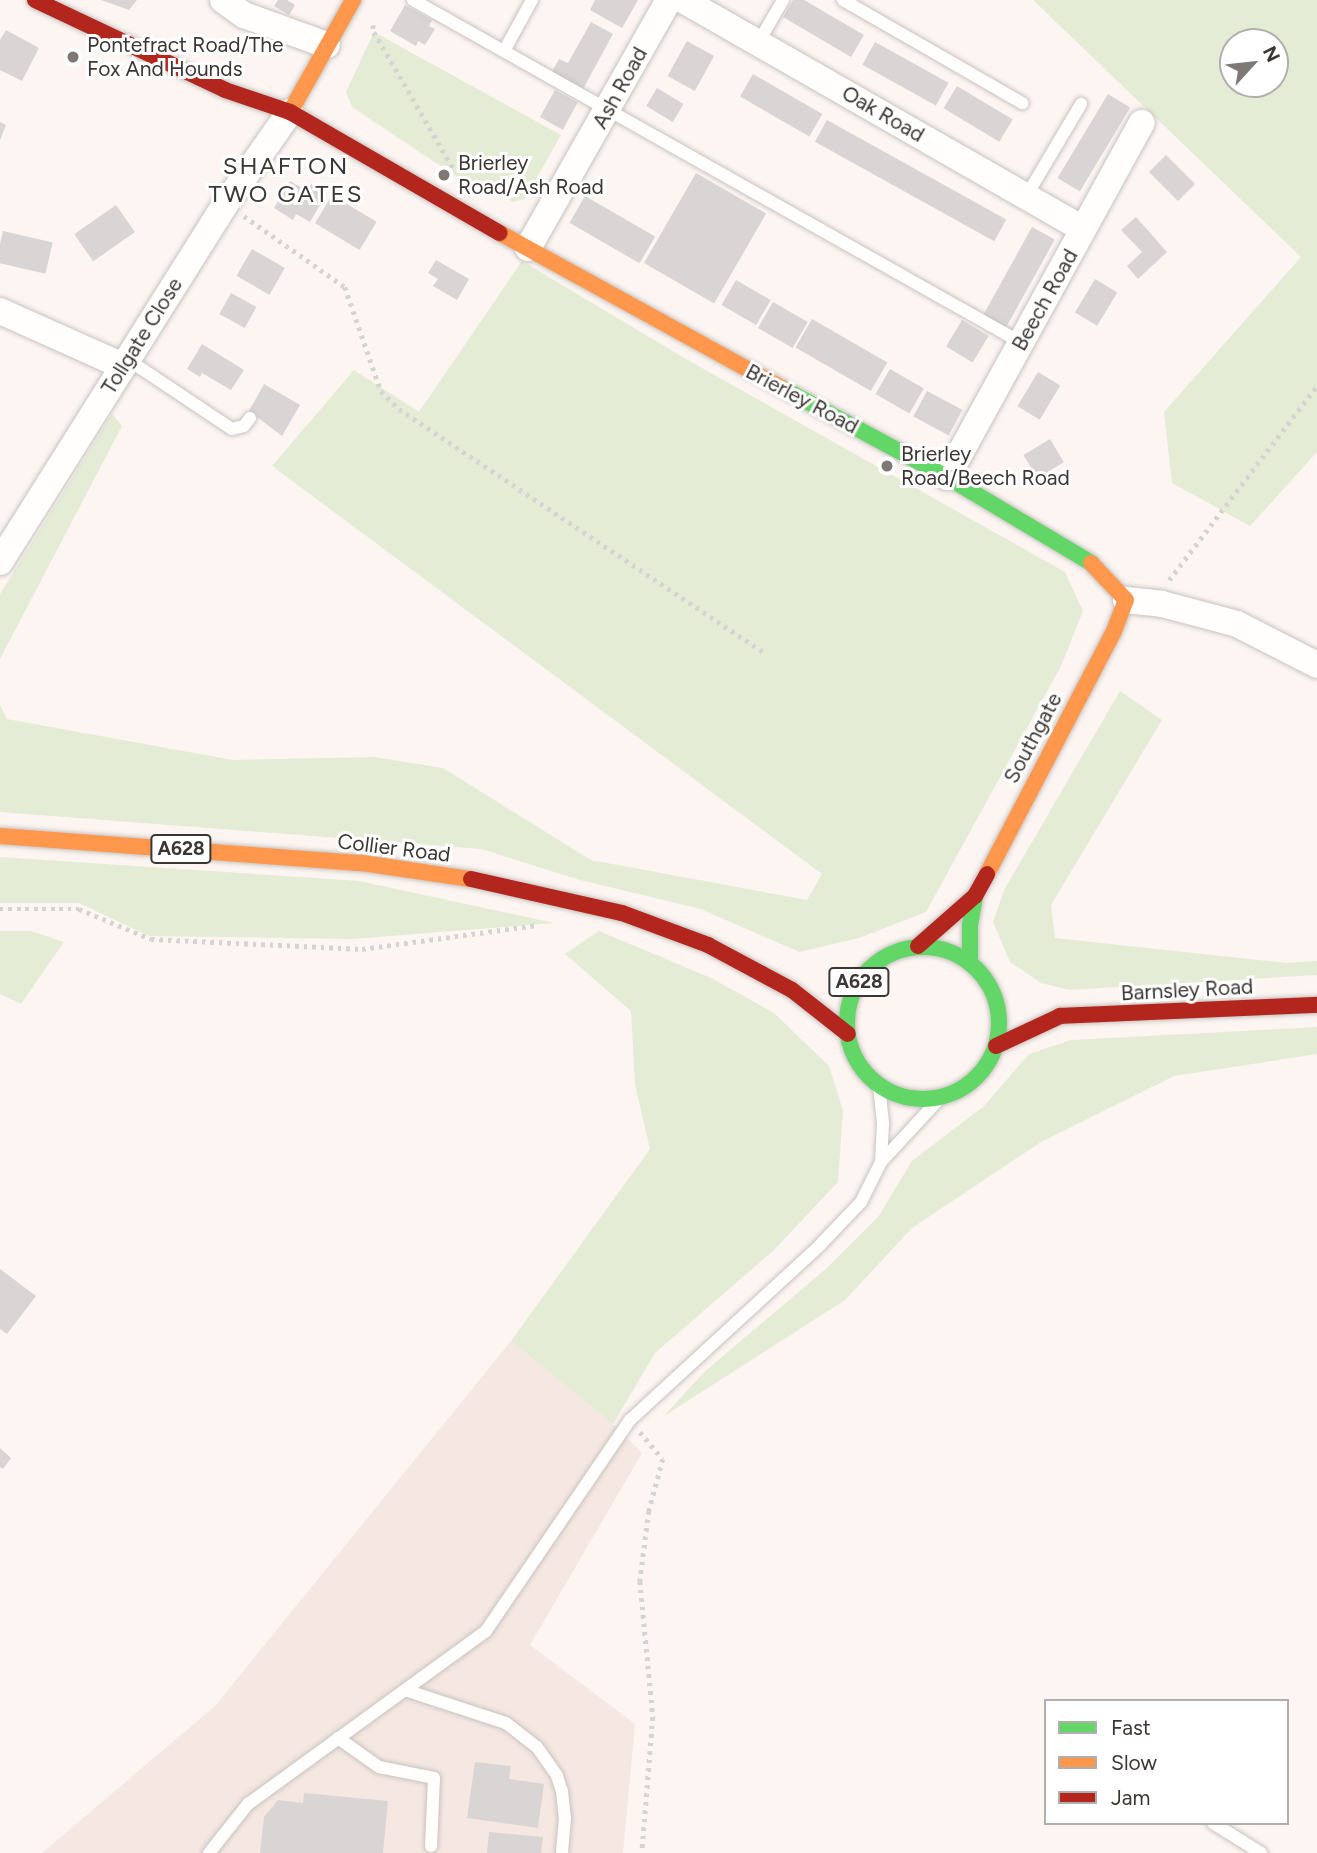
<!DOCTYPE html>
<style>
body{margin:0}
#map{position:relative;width:1317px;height:1853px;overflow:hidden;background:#fcf5f2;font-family:Figtree,sans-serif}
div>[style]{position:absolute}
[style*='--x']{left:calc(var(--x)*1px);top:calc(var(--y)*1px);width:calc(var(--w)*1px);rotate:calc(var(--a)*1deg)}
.built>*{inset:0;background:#f5e7e1}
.green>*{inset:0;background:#e5ecd6}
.building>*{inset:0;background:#d9d5d5;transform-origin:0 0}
.path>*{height:4.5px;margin-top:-2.25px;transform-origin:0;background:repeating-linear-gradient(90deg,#d6d4d2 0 3.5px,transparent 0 8.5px)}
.roads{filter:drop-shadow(0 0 2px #c8c3c0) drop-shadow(0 0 2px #c8c3c0)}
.lane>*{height:12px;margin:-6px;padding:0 6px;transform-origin:6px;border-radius:6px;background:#fffefd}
.street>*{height:26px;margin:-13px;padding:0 13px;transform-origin:13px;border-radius:13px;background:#fffefd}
.fast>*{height:16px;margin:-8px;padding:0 8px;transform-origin:8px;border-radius:8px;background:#63d668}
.fast>.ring{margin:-8px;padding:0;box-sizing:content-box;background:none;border:16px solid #63d668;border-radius:50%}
.slow>*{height:16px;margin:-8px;padding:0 8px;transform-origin:8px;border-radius:8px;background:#ff974d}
.jam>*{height:16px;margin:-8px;padding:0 8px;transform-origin:8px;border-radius:8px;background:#b3261e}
.dots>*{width:19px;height:19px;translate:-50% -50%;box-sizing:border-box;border:4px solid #fff;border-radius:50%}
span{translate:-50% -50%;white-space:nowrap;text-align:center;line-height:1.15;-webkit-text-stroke:6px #fff;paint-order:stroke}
.shield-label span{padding:2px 5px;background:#fff;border:2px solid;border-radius:5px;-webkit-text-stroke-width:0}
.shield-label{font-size:19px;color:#3b3633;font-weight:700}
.poi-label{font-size:21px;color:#3b3633}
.left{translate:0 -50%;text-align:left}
.street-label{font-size:21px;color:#3b3633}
.quarter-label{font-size:24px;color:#3b3633;letter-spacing:2px}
.legend{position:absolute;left:1044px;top:1699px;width:245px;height:126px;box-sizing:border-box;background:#fff;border:2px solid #b1afad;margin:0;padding:9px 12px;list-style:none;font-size:21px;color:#3b3633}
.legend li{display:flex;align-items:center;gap:14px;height:35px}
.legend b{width:35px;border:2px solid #b1afad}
.north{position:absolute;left:1219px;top:28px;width:70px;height:70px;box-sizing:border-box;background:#fff;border:2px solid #b1afad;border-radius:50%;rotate:63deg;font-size:19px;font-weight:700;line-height:28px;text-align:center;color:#3b3633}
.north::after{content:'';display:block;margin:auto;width:24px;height:32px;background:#7f7976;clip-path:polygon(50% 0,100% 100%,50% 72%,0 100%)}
</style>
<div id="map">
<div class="built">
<div style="clip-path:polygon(511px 1341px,613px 1424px,642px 1453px,530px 1645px,635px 1724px,623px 1853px,42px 1853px,215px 1706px)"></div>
</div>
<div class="green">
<div style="clip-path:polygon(evenodd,1033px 0,1317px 0,1317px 452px,1250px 526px,1172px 483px,1164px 412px,1301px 257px,1033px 0,1233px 42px,1275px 42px,1275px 84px,1233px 84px,1233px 42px)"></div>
<div style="clip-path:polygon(374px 32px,561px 135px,525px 199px,512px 202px,488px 180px,479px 183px,457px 177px,352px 107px,346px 92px)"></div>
<div style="clip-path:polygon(522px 261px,686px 359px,1065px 572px,1083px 611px,1061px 666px,926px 912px,859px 938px,799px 952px,701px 909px,580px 880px,481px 849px,0 812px,0 705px,7px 719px,233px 760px,374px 757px,443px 768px,591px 860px,807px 900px,822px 874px,272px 466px,354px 370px,419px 412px)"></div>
<div style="clip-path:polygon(112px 414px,122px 426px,0 659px,0 594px)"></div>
<div style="clip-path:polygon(1120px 691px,1162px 720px,1051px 905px,1055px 938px,1286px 963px,1317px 961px,1317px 975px,1070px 990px,1041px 983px,1010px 962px,993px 922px,1004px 890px)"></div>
<div style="clip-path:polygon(0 857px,359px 881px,554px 923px,352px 939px,149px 936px,79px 903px,0 903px)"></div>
<div style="clip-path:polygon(0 931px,31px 931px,64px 942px,21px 1004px,0 994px)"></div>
<div style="clip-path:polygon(599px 931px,711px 978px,774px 1013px,829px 1066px,843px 1111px,838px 1182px,773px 1251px,655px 1353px,613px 1424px,511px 1341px,650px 1149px,635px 1085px,631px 1011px,565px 954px)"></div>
<div style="clip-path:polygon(1317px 1027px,1317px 1054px,1174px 1076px,1041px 1142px,912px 1228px,845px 1300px,664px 1416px,703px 1373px,827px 1268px,878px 1217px,912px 1161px,984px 1106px,1029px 1054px,1071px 1040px)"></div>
</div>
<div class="building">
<div style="clip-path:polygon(101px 0,137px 0,129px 10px)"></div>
<div style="clip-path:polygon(278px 0,287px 0,295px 5px,289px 15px,274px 6px)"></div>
<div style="clip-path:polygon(595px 0,638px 0,622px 28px,590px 10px)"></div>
<div style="clip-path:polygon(793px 0,804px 0,864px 35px,851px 57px,783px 17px)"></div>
<div style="clip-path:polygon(405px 5px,432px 20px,429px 26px,435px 29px,425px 45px,418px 41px,416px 46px,390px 31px)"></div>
<div style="clip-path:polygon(591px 22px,613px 34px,583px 89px,552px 72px,559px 59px,568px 63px)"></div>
<div style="clip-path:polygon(6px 30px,39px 48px,22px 81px,0 70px,0 40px)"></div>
<div style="left:687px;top:41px;width:31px;height:40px;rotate:29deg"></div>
<div style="left:875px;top:42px;width:84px;height:26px;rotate:29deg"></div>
<div style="left:753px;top:74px;width:80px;height:26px;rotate:30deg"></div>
<div style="left:957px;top:86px;width:65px;height:26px;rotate:31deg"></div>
<div style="left:657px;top:88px;width:31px;height:21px;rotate:31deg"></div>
<div style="left:555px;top:90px;width:26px;height:31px;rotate:29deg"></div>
<div style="left:1108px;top:94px;width:26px;height:98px;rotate:31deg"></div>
<div style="left:827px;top:120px;width:205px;height:25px;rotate:29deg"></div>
<div style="clip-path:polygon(0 122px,6px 125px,0 140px)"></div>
<div style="left:1166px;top:155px;width:41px;height:24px;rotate:45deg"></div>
<div style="left:696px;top:173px;width:81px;height:104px;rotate:30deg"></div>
<div style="clip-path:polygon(290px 181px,307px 191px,311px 184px,327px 193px,310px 222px,296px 214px,293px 220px,274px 208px)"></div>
<div style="left:332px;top:195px;width:52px;height:33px;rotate:31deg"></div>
<div style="left:585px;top:196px;width:81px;height:31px;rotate:30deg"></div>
<div style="left:116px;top:205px;width:33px;height:51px;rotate:55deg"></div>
<div style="clip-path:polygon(1136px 217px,1167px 252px,1138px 279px,1127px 266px,1142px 252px,1121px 230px)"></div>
<div style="left:1032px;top:227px;width:26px;height:102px;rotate:29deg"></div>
<div style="left:3px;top:231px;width:51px;height:32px;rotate:13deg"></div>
<div style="left:252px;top:249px;width:38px;height:31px;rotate:30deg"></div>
<div style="clip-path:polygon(436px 260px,469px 279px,457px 300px,433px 286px,438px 279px,428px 273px)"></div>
<div style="left:1095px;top:279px;width:26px;height:39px;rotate:31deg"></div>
<div style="left:736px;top:280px;width:40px;height:29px;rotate:30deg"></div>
<div style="left:231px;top:293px;width:29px;height:24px;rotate:29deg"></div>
<div style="left:773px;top:302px;width:40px;height:30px;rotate:30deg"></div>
<div style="left:812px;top:319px;width:87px;height:33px;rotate:30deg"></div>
<div style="left:962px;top:320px;width:31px;height:31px;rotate:31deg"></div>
<div style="clip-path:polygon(202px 344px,244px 370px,231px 390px,202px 373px,200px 377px,187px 369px)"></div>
<div style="left:890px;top:369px;width:39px;height:29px;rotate:30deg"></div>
<div style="left:1038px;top:372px;width:26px;height:40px;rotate:31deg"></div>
<div style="clip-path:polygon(264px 384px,300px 405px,282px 436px,249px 411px)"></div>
<div style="left:927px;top:391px;width:40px;height:29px;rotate:28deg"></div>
<div style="left:1050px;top:439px;width:27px;height:31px;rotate:59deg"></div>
<div style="clip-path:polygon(0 1269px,36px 1296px,7px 1334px,0 1329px)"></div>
<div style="clip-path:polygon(0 1448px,11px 1458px,3px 1469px,0 1467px)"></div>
<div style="clip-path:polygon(475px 1762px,511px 1766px,509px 1779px,544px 1784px,538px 1828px,467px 1818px)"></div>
<div style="clip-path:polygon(304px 1793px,388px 1801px,383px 1853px,260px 1853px,264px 1817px,278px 1800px,303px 1803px)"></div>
<div style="clip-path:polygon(489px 1832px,543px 1837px,541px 1853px,487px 1853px)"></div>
</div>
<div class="path">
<div style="--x:373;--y:25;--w:7;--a:82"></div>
<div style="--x:374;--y:32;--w:160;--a:59.9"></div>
<div style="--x:244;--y:216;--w:123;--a:35.1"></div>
<div style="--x:345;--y:287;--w:110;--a:70.9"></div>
<div style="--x:381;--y:391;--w:25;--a:45"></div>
<div style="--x:399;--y:409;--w:442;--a:33.7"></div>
<div style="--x:1169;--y:580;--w:244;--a:-52.7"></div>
<div style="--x:0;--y:909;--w:79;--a:0"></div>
<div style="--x:79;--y:909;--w:78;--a:22.6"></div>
<div style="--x:151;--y:939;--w:211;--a:2.7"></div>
<div style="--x:362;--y:949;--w:177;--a:-7.8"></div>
<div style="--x:640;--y:1432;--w:35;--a:50"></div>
<div style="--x:663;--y:1459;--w:54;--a:105.1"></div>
<div style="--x:649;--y:1511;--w:71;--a:97.3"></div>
<div style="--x:640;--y:1581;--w:137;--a:84.5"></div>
<div style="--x:653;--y:1717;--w:136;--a:94.6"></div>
</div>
<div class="roads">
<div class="lane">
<div style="--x:413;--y:0;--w:699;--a:29.39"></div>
<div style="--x:843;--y:0;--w:207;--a:29.9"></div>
<div style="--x:758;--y:43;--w:50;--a:-59.8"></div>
<div style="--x:504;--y:51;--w:58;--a:-61.2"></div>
<div style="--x:1027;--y:195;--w:106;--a:-59.3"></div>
<div style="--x:127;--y:359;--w:126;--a:33.7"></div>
<div style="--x:232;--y:429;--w:12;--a:-14"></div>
<div style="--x:244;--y:426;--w:10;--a:-53"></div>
<div style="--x:879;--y:1085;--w:39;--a:84"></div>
<div style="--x:883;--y:1124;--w:38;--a:93"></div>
<div style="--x:405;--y:1690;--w:106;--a:18.1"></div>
<div style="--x:506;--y:1723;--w:39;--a:38"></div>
<div style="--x:537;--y:1747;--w:35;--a:55"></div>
<div style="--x:557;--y:1776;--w:16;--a:72"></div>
<div style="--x:562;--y:1791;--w:27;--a:84"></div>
<div style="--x:565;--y:1818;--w:35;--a:95"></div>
<div style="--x:338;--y:1738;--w:50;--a:35.3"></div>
<div style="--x:379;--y:1767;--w:56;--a:11.3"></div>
<div style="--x:434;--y:1778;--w:68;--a:92.5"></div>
<div style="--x:1213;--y:1823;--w:57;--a:32"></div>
<div style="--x:209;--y:1853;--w:63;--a:-51.5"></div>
<div style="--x:248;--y:1804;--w:294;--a:-36"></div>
<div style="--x:486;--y:1631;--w:255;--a:-55.7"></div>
<div style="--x:630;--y:1420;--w:258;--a:-42.6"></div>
<div style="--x:820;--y:1245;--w:59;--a:-46.4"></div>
<div style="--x:861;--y:1202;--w:45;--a:-63.4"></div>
<div style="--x:881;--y:1162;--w:88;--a:-47.3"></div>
</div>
<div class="street">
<div style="--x:223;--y:0;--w:26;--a:36"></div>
<div style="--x:244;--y:15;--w:88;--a:19.9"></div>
<div style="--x:683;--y:0;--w:461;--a:29.8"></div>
<div style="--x:528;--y:248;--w:285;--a:-60.4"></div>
<div style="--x:0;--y:311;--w:135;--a:24.1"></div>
<div style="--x:947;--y:477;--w:404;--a:-61.2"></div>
<div style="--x:0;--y:562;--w:424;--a:-57.8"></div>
<div style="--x:226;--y:203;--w:111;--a:-54.9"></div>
<div style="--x:1126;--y:600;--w:36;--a:6"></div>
<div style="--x:1162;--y:604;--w:78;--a:14.9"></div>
<div style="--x:1237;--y:624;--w:90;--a:27.1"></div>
</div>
<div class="fast">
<div style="--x:784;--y:389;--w:185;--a:28.4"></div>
<div style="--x:947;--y:477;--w:168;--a:30.8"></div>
<div class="ring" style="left:847px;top:947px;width:136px;height:136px"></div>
<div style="--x:970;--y:963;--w:38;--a:-90"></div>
<div style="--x:970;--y:925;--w:29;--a:-80"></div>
</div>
<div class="slow">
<div style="--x:290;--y:112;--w:129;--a:-60.6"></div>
<div style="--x:500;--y:233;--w:324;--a:28.8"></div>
<div style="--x:0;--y:836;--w:363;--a:4.3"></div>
<div style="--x:362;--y:863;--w:110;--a:8.4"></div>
<div style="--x:987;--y:874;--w:274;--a:-62.4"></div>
<div style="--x:1114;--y:631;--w:33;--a:-69"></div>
<div style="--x:1126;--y:600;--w:51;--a:-133.4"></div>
</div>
<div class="jam">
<div style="--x:35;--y:0;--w:210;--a:25.3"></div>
<div style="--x:225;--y:90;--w:69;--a:18.7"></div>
<div style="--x:290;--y:112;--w:242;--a:30"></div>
<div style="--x:471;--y:879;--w:155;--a:12.7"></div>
<div style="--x:622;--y:913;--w:92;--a:20.4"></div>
<div style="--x:708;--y:945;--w:95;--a:28.2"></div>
<div style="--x:792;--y:990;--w:71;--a:38.2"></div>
<div style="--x:918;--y:946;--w:76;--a:-41.3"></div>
<div style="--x:975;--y:896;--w:25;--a:-61"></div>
<div style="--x:996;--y:1046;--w:71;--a:-25.1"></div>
<div style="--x:1060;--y:1016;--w:257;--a:-2.5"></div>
</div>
</div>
<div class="dots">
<div style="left:73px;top:57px;background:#7f7976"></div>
<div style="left:444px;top:175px;background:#7f7976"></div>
<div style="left:887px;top:466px;background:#7f7976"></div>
</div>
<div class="shield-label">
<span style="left:181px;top:849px">A628</span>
<span style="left:859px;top:982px">A628</span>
</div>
<div class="poi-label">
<span class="left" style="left:87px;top:57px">Pontefract Road/The<br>Fox And Hounds</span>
<span class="left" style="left:458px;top:175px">Brierley<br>Road/Ash Road</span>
<span class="left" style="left:901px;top:466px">Brierley<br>Road/Beech Road</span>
</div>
<div class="street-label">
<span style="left:620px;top:88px;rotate:-61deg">Ash Road</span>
<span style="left:883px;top:114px;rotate:30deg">Oak Road</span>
<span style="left:1045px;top:300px;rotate:-61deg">Beech Road</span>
<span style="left:142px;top:336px;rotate:-58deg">Tollgate Close</span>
<span style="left:802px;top:399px;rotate:28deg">Brierley Road</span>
<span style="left:1033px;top:738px;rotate:-62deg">Southgate</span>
<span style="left:394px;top:848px;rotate:7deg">Collier Road</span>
<span style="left:1187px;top:990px;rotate:-3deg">Barnsley Road</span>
</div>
<div class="quarter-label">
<span style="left:286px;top:180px">SHAFTON<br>TWO GATES</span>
</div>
<ul class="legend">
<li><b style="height:9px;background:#63d668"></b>Fast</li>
<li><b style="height:9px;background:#ff974d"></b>Slow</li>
<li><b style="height:9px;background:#b3261e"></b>Jam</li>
</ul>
<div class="north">N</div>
</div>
